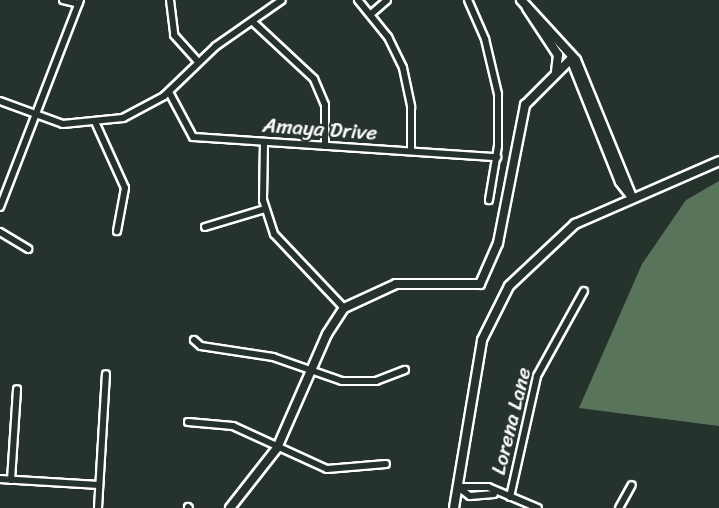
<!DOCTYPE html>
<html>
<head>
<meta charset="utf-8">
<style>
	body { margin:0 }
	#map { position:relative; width:719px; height:508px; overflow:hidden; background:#26332d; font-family:Sriracha,sans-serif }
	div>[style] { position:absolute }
	.green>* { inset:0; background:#58755c }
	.roads { filter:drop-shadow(2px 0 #fff) drop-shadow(-2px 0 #fff) drop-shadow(0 2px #fff) drop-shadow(0 -2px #fff) }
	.street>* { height:6px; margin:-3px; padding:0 3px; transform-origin:3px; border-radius:3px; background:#26332d }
	.secondary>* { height:8px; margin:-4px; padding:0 4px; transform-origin:4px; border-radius:4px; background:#26332d }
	span { translate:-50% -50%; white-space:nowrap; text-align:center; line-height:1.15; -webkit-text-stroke:4.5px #26332d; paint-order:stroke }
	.street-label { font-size:21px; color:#fff }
</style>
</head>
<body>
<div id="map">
	<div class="green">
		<i style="clip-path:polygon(719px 181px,719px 426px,579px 408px,642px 264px,686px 200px)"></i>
	</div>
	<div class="roads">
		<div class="street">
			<i style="left:63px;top:0;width:16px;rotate:14deg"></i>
			<i style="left:170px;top:0;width:35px;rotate:83deg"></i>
			<i style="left:174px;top:35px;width:36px;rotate:48deg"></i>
			<i style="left:358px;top:0;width:48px;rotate:51deg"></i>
			<i style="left:388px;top:37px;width:34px;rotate:64deg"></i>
			<i style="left:403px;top:68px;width:40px;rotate:78deg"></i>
			<i style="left:411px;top:107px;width:44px;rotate:90deg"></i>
			<i style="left:468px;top:0;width:43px;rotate:66.4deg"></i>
			<i style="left:485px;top:39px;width:57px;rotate:76.7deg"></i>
			<i style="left:498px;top:94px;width:52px;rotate:90deg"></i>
			<i style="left:498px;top:146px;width:55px;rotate:99.5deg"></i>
			<i style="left:371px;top:14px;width:21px;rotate:-41deg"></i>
			<i style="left:254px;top:23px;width:82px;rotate:43deg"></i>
			<i style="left:314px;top:79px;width:28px;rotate:67deg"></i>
			<i style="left:325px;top:105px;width:41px;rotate:90deg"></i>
			<i style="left:169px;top:92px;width:51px;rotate:61.9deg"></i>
			<i style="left:193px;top:137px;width:305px;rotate:3.8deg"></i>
			<i style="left:0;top:101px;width:67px;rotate:20.1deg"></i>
			<i style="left:63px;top:124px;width:60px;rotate:-5.7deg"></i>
			<i style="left:123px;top:118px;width:47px;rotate:-28.2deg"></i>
			<i style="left:164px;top:96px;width:72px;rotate:-43.9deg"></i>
			<i style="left:216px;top:46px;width:80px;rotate:-34.9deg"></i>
			<i style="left:96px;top:124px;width:70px;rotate:65.6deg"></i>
			<i style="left:125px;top:188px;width:44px;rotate:100.5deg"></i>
			<i style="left:264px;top:142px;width:58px;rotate:91deg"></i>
			<i style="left:263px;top:200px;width:36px;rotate:72deg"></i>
			<i style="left:274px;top:234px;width:102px;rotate:46.6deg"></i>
			<i style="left:0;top:207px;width:222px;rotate:-68.9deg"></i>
			<i style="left:205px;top:227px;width:63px;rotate:-16.7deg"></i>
			<i style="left:0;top:232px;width:33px;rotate:31deg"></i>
			<i style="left:194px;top:340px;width:9px;rotate:41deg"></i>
			<i style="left:201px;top:346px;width:73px;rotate:8.7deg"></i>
			<i style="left:273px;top:357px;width:73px;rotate:19.2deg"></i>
			<i style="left:342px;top:381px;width:34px"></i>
			<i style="left:376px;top:381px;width:31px;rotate:-21deg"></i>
			<i style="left:188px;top:422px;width:45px;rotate:5.1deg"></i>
			<i style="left:233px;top:426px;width:103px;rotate:24.6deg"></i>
			<i style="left:327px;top:469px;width:59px;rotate:-4.8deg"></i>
			<i style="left:0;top:479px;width:99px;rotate:3.5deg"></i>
			<i style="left:11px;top:480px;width:91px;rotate:-86.2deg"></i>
			<i style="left:458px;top:487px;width:30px"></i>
			<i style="left:488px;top:487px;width:54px;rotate:22.8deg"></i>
			<i style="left:458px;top:487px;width:15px;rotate:37deg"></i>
			<i style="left:470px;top:496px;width:24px;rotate:-5deg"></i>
			<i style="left:510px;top:497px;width:124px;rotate:-77.4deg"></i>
			<i style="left:537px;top:376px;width:97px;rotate:-61.1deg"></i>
			<i style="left:188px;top:507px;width:1px;rotate:45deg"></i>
			<i style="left:98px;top:508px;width:134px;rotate:-86.6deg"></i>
			<i style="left:619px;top:508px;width:26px;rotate:-61deg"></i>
		</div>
		<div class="secondary">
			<i style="left:521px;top:0;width:81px;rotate:47.5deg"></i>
			<i style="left:576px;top:60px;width:148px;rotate:67.8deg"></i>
			<i style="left:527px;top:8px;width:56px;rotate:56.6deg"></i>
			<i style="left:558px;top:55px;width:16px;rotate:97deg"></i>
			<i style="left:571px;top:59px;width:132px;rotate:68.3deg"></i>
			<i style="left:620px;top:182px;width:16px;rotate:52deg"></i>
			<i style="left:230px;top:508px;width:76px;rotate:-51.9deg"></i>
			<i style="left:277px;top:448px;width:124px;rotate:-66.3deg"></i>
			<i style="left:327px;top:334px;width:31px;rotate:-57deg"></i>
			<i style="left:344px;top:308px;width:57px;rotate:-24.8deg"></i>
			<i style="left:396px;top:284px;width:84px"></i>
			<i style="left:480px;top:284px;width:45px;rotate:-66.3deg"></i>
			<i style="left:498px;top:243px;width:141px;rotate:-78.9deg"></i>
			<i style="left:525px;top:105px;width:65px;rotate:-45deg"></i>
			<i style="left:454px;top:508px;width:170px;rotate:-80.5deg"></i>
			<i style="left:482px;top:340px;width:60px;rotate:-63.4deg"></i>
			<i style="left:509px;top:286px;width:91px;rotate:-43.2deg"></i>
			<i style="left:575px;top:224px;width:157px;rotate:-23.6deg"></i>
		</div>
	</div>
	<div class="street-label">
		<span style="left:320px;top:129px;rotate:4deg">Amaya Drive</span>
		<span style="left:511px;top:421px;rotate:-76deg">Lorena Lane</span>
	</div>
</div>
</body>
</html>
